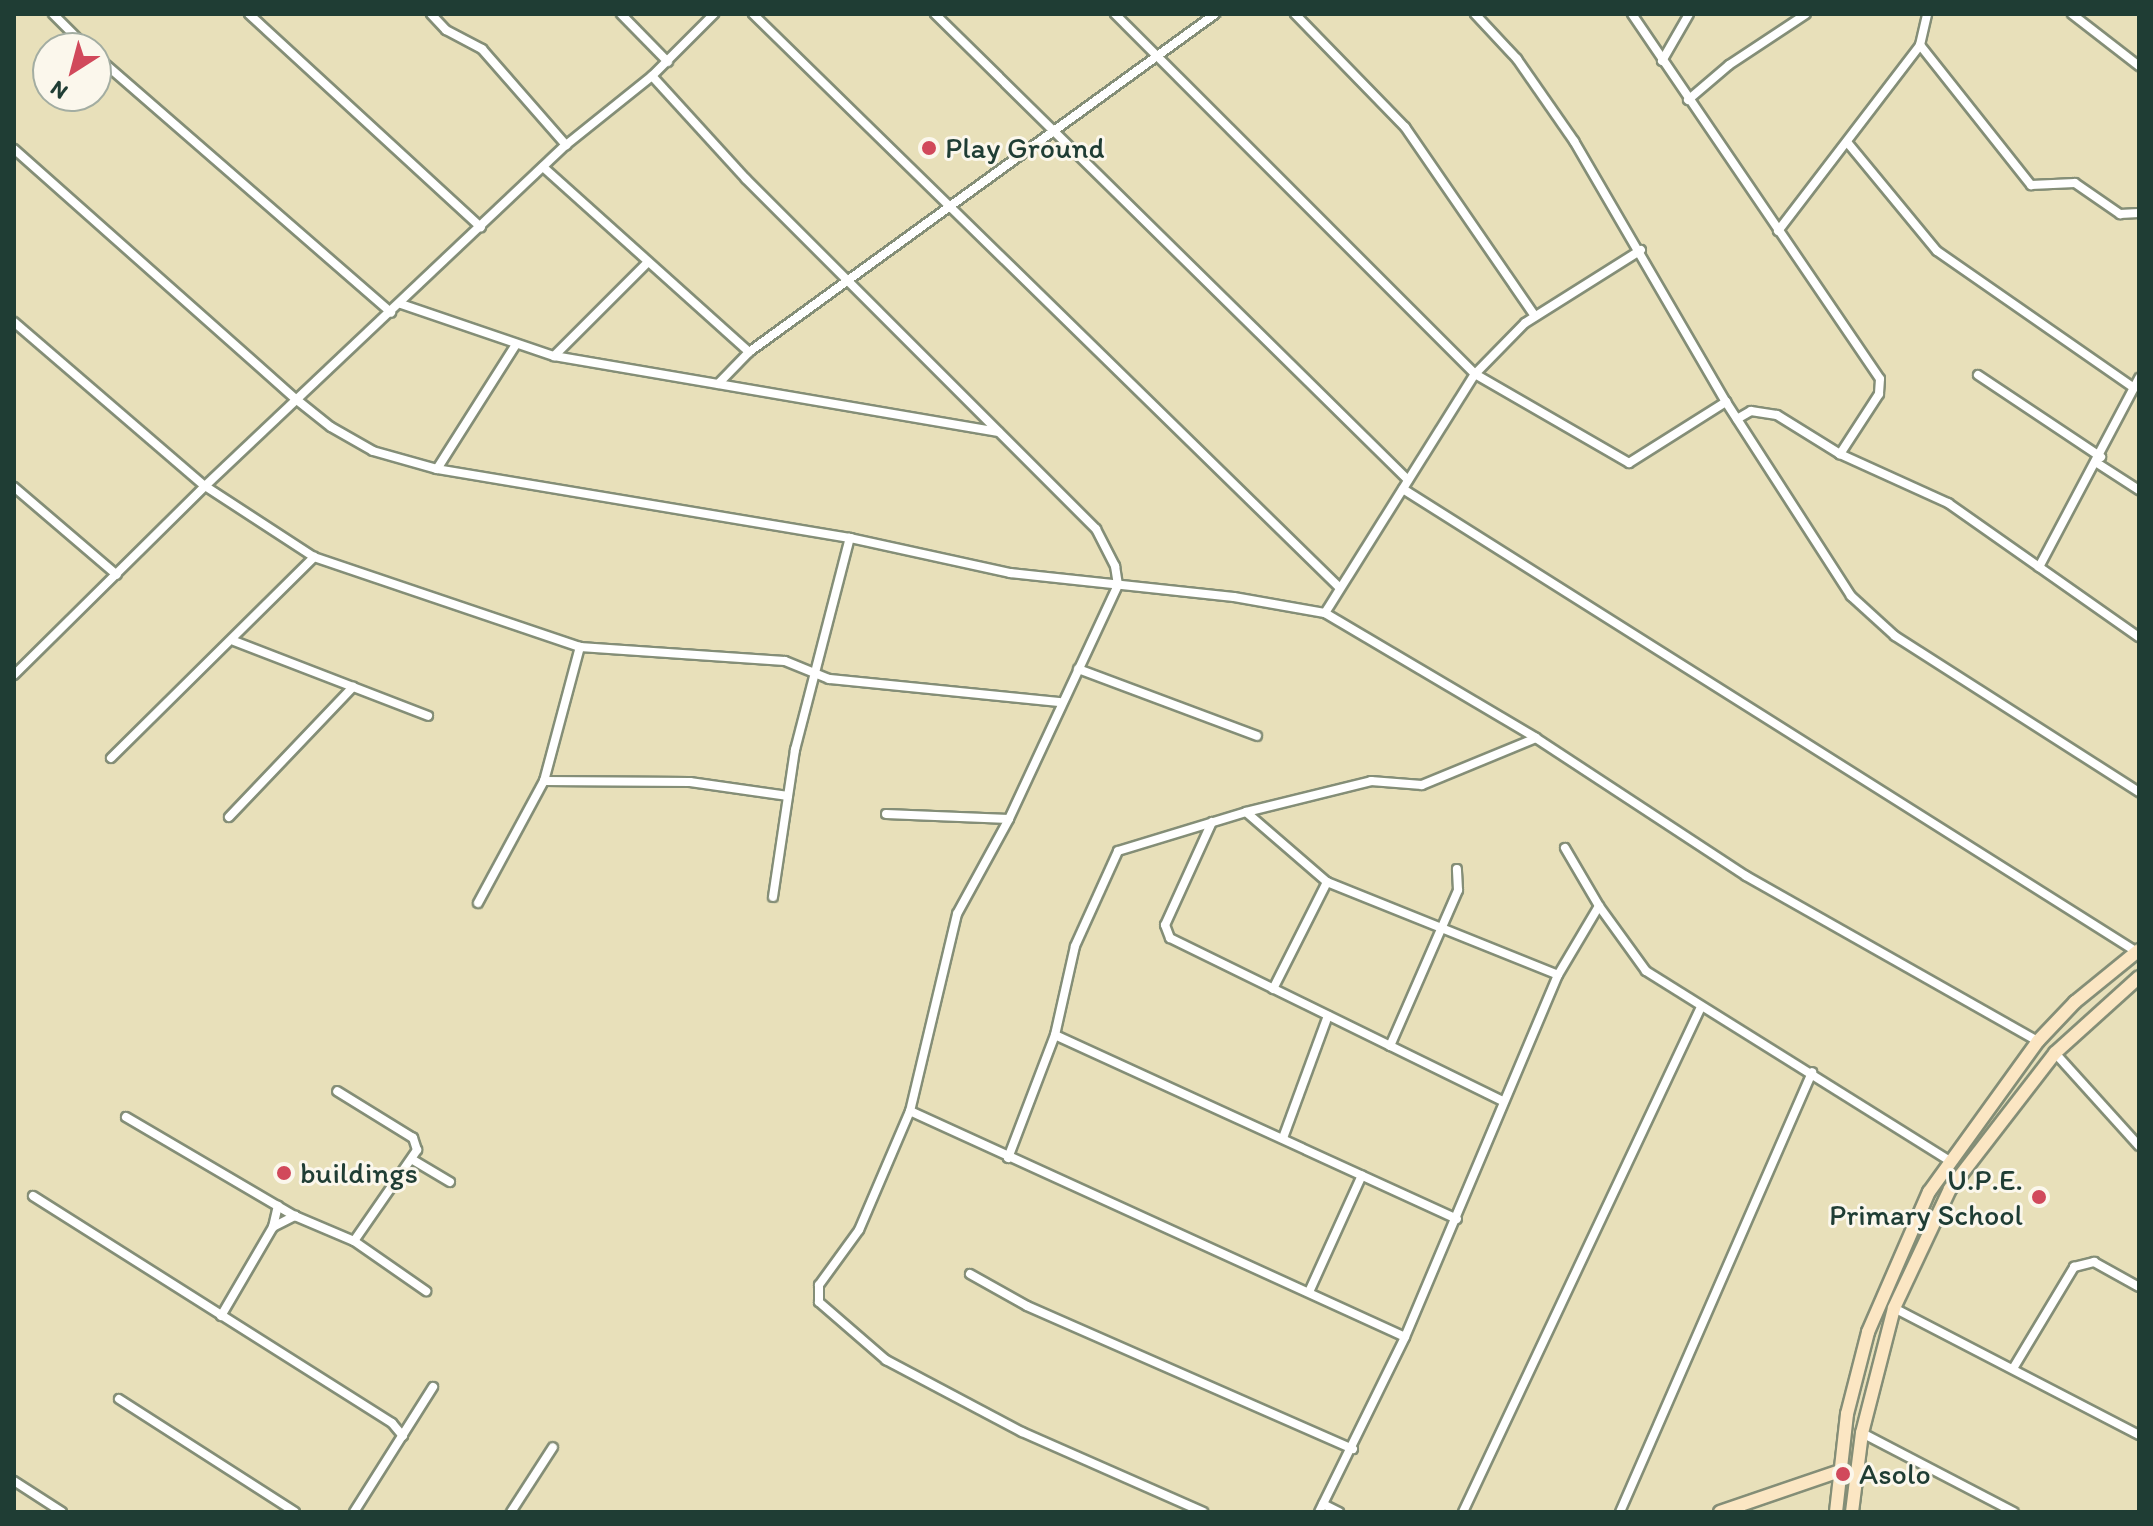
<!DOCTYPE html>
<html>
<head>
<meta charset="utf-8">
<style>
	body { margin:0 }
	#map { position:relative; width:2153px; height:1526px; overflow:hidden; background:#e8e0ba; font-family:Itim,sans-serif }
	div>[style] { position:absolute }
	.roads { filter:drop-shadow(2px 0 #848e77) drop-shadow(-2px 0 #848e77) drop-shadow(0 2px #848e77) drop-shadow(0 -2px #848e77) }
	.street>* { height:8px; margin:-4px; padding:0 4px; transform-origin:4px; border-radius:4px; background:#fff }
	.secondary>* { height:12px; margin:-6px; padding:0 6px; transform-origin:6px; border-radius:6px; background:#fbe6c3 }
	.dots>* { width:22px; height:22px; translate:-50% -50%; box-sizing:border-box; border:4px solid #fbf7ec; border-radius:50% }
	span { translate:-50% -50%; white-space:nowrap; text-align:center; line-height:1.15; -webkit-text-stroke:6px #fbf7ec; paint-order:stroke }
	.poi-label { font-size:30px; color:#1f3d34 }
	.left { translate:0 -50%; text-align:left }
	.right { translate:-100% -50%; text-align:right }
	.frame { position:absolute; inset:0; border:16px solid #1f3d34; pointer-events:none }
	.north { position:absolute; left:32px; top:32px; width:80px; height:80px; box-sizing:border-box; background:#fbf7ec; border:2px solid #a3ada2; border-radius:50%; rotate:216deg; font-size:22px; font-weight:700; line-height:32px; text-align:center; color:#1f3d34 }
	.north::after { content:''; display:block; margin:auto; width:28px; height:36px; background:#d1495b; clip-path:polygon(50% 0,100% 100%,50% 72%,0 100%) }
</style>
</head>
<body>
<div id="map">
	<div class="roads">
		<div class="street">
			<i style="left:53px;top:14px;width:48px;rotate:45deg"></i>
			<i style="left:249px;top:14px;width:315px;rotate:42.6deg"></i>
			<i style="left:431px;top:14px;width:22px;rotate:47deg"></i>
			<i style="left:446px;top:30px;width:41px;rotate:27.8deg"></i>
			<i style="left:482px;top:49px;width:128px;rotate:48.8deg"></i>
			<i style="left:621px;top:14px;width:67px;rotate:45.6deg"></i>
			<i style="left:753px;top:14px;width:820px;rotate:44.36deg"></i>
			<i style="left:935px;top:14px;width:664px;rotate:44.57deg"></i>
			<i style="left:1115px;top:14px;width:509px;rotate:45deg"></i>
			<i style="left:1475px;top:374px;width:178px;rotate:30deg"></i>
			<i style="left:1629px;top:463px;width:115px;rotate:-32.2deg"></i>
			<i style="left:1295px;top:14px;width:158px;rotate:45.8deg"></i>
			<i style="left:1405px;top:127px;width:229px;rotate:55.5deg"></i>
			<i style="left:1475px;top:14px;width:62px;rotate:47deg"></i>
			<i style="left:1517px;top:59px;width:100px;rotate:55.2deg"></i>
			<i style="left:1574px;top:141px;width:302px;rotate:59.8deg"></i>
			<i style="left:1726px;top:402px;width:231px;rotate:57.2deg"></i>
			<i style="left:1851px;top:596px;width:59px;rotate:42.3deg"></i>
			<i style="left:1895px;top:636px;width:290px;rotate:32.6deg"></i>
			<i style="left:1632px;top:14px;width:441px;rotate:55.8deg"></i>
			<i style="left:1880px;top:379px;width:15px;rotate:94deg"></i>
			<i style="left:1879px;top:394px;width:72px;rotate:123deg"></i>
			<i style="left:2072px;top:14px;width:85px;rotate:37.8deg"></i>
			<i style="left:1920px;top:45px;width:179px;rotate:51.6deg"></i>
			<i style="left:2031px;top:185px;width:44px;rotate:-2.6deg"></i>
			<i style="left:2075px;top:183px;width:55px;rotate:34.6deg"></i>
			<i style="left:2120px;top:214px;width:19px;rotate:-3deg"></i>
			<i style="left:96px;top:56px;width:391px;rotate:41deg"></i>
			<i style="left:1662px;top:61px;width:54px;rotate:-60.1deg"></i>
			<i style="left:652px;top:76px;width:139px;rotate:47.6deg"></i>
			<i style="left:746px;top:179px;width:495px;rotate:45deg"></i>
			<i style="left:1096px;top:529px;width:42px;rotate:62.8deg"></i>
			<i style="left:1115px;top:566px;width:19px;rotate:81deg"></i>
			<i style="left:1118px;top:585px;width:258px;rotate:115deg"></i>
			<i style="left:1009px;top:819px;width:108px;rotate:118.7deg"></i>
			<i style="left:957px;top:914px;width:203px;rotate:103.4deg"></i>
			<i style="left:910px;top:1111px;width:129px;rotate:113.2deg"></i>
			<i style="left:859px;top:1230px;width:68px;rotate:126deg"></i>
			<i style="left:819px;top:1285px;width:17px;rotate:90deg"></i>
			<i style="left:819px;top:1302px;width:89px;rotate:40.9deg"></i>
			<i style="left:886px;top:1360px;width:154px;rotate:27.9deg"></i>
			<i style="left:1022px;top:1432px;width:198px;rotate:23.8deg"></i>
			<i style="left:1688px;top:100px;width:54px;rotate:-40.5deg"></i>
			<i style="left:1729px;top:65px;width:92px;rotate:-33.5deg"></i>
			<i style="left:1847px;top:142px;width:141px;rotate:50.5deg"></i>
			<i style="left:1937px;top:251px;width:240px;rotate:34.8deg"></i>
			<i style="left:14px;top:149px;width:378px;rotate:41.6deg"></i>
			<i style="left:297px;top:400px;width:43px;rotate:38.5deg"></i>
			<i style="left:331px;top:427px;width:48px;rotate:29.7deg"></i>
			<i style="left:373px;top:451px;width:66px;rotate:15.7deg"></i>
			<i style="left:437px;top:469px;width:419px;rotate:9.5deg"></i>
			<i style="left:850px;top:538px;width:164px;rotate:12.3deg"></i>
			<i style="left:1010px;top:573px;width:225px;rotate:6.1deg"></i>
			<i style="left:1234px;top:597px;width:92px;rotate:10deg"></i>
			<i style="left:1325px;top:613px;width:245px;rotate:30.6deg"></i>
			<i style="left:1536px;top:738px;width:251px;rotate:33.3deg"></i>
			<i style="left:1746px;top:876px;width:335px;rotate:29.5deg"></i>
			<i style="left:543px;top:167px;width:277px;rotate:41.9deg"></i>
			<i style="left:1778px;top:231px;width:234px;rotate:-52.6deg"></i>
			<i style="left:1920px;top:45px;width:32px;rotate:-77deg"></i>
			<i style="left:401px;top:304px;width:162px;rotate:18.8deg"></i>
			<i style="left:554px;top:356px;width:451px;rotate:9.7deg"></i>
			<i style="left:14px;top:322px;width:252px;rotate:40.7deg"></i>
			<i style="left:205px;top:486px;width:130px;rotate:33.1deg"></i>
			<i style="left:314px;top:557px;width:281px;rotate:18.7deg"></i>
			<i style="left:580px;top:647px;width:205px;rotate:3.9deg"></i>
			<i style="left:785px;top:661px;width:48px;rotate:22.2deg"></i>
			<i style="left:829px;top:679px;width:232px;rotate:5.7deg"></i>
			<i style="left:554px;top:356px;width:132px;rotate:-45deg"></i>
			<i style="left:1978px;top:375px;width:148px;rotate:33.7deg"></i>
			<i style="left:718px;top:384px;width:45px;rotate:-45.9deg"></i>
			<i style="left:749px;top:352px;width:576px;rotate:-35.95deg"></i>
			<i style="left:1737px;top:419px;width:16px;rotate:-30deg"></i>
			<i style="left:1751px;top:411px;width:26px;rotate:9deg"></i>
			<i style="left:1777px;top:415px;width:74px;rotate:31.8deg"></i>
			<i style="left:1840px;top:454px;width:119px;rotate:24.4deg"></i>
			<i style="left:1948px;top:503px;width:233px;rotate:35.1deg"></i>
			<i style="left:2097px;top:463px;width:50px;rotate:32.7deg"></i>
			<i style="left:437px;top:469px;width:146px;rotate:-57.6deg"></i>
			<i style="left:14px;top:487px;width:135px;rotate:40.5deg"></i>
			<i style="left:1403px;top:489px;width:868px;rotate:32.24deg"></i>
			<i style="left:2039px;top:567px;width:214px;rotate:-62.1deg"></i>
			<i style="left:1325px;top:613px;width:282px;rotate:-57.9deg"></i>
			<i style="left:1475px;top:374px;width:71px;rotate:-45.6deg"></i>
			<i style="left:1525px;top:323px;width:137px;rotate:-32.2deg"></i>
			<i style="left:234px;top:641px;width:208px;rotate:21.1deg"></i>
			<i style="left:1078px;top:669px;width:191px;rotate:20.5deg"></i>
			<i style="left:14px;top:675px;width:269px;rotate:-44.7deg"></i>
			<i style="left:205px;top:486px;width:497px;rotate:-43.4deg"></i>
			<i style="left:566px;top:145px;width:110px;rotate:-38.7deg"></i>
			<i style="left:652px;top:76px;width:88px;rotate:-45deg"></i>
			<i style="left:111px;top:758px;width:286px;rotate:-44.7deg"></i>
			<i style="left:544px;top:781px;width:146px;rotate:0.4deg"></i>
			<i style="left:690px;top:782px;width:99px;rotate:8.1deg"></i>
			<i style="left:1246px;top:812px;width:107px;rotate:40.8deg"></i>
			<i style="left:1327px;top:882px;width:249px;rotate:21.9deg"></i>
			<i style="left:886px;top:814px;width:123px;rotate:2.3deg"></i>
			<i style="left:229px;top:817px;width:180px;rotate:-46.4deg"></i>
			<i style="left:1212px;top:822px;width:113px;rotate:114.5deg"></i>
			<i style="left:1165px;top:925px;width:14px;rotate:69deg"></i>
			<i style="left:1170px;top:938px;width:369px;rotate:26.1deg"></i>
			<i style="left:1565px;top:848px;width:67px;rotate:59.6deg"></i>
			<i style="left:1599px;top:906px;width:80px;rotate:54.1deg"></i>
			<i style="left:1646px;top:971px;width:356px;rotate:32deg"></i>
			<i style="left:773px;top:897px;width:149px;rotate:-81.5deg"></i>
			<i style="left:795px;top:750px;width:219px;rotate:-75.5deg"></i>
			<i style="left:478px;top:903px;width:139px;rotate:-61.6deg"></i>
			<i style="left:544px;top:781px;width:139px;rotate:-75deg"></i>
			<i style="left:1273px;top:989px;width:120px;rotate:-63.2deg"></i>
			<i style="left:1055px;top:1035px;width:442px;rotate:24.6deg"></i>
			<i style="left:1390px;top:1046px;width:170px;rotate:-66.4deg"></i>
			<i style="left:1458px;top:890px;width:21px;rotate:-93deg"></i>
			<i style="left:2055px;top:1053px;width:125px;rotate:47.9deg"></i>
			<i style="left:910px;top:1111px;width:544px;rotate:24.54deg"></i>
			<i style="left:126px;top:1117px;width:196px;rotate:30.4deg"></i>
			<i style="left:295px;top:1216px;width:64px;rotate:23deg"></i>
			<i style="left:354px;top:1241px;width:111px;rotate:-55.3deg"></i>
			<i style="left:417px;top:1150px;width:13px;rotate:-108deg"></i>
			<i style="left:413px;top:1138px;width:89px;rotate:-148.3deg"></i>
			<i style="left:1283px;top:1138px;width:130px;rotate:-69.8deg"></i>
			<i style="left:1008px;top:1158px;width:132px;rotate:-69.1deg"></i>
			<i style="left:1055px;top:1035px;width:91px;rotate:-77.3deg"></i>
			<i style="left:1075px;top:946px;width:104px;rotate:-65.6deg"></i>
			<i style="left:1118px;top:851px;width:134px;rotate:-16.9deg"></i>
			<i style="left:1246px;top:812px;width:129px;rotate:-13.9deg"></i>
			<i style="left:1371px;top:781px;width:51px;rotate:4.5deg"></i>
			<i style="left:1422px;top:785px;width:123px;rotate:-22.4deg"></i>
			<i style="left:413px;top:1160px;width:43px;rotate:30.7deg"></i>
			<i style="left:33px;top:1196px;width:425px;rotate:32.3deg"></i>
			<i style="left:392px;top:1423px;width:17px;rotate:50deg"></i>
			<i style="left:273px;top:1227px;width:25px;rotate:-27deg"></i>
			<i style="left:354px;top:1241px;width:88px;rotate:34.8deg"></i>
			<i style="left:970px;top:1274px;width:65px;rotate:29.3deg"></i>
			<i style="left:1027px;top:1306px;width:356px;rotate:23.7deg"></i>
			<i style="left:1309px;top:1292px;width:128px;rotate:-65.6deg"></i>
			<i style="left:1894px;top:1308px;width:276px;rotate:27.4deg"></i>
			<i style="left:221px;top:1316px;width:103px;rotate:-59.7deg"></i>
			<i style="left:273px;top:1227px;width:22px;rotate:-77deg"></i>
			<i style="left:2014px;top:1367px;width:117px;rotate:-59deg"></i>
			<i style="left:2074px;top:1267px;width:21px;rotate:-14deg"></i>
			<i style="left:2094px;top:1262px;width:51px;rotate:29.1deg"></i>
			<i style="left:119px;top:1399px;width:209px;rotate:32.7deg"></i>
			<i style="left:1862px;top:1433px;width:171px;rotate:27.5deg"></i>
			<i style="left:14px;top:1481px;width:57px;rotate:32.9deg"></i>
			<i style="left:1323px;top:1504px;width:18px;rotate:27deg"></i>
			<i style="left:354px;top:1512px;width:148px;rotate:-57.7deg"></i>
			<i style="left:511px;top:1512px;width:77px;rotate:-57.1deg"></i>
			<i style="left:1319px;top:1512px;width:195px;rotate:-63.8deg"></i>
			<i style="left:1405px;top:1337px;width:393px;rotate:-67.1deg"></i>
			<i style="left:1558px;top:975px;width:80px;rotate:-59.3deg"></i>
			<i style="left:1463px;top:1512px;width:558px;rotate:-64.77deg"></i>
			<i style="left:1620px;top:1512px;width:480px;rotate:-66.4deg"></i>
		</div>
		<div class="secondary">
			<i style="left:1720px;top:1512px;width:124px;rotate:-18.9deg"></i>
			<i style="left:1836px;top:1512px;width:99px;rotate:-83.6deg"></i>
			<i style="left:1847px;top:1414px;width:85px;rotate:-75.6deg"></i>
			<i style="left:1868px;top:1332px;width:153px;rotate:-66.5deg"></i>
			<i style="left:1929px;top:1192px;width:186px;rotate:-54.2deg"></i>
			<i style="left:2038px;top:1041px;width:54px;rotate:-46.5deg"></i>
			<i style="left:2075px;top:1002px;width:82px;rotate:-39.1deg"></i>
			<i style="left:1852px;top:1512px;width:80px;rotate:-82.8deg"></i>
			<i style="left:1862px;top:1433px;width:129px;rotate:-75.6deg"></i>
			<i style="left:1894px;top:1308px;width:132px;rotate:-64.8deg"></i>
			<i style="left:1950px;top:1189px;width:172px;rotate:-52.3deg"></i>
			<i style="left:2055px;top:1053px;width:113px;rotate:-42.1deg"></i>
		</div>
	</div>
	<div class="dots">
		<i style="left:929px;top:148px;background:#d1495b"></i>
		<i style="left:284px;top:1173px;background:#d1495b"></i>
		<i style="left:2039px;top:1197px;background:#d1495b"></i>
		<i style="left:1843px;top:1474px;background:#d1495b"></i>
	</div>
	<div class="poi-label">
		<span class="left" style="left:945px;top:148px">Play Ground</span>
		<span class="left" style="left:300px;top:1173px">buildings</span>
		<span class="right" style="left:2023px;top:1197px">U.P.E.<br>Primary School</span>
		<span class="left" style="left:1859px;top:1474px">Asolo</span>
	</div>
	<div class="frame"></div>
	<div class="north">N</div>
</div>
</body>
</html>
